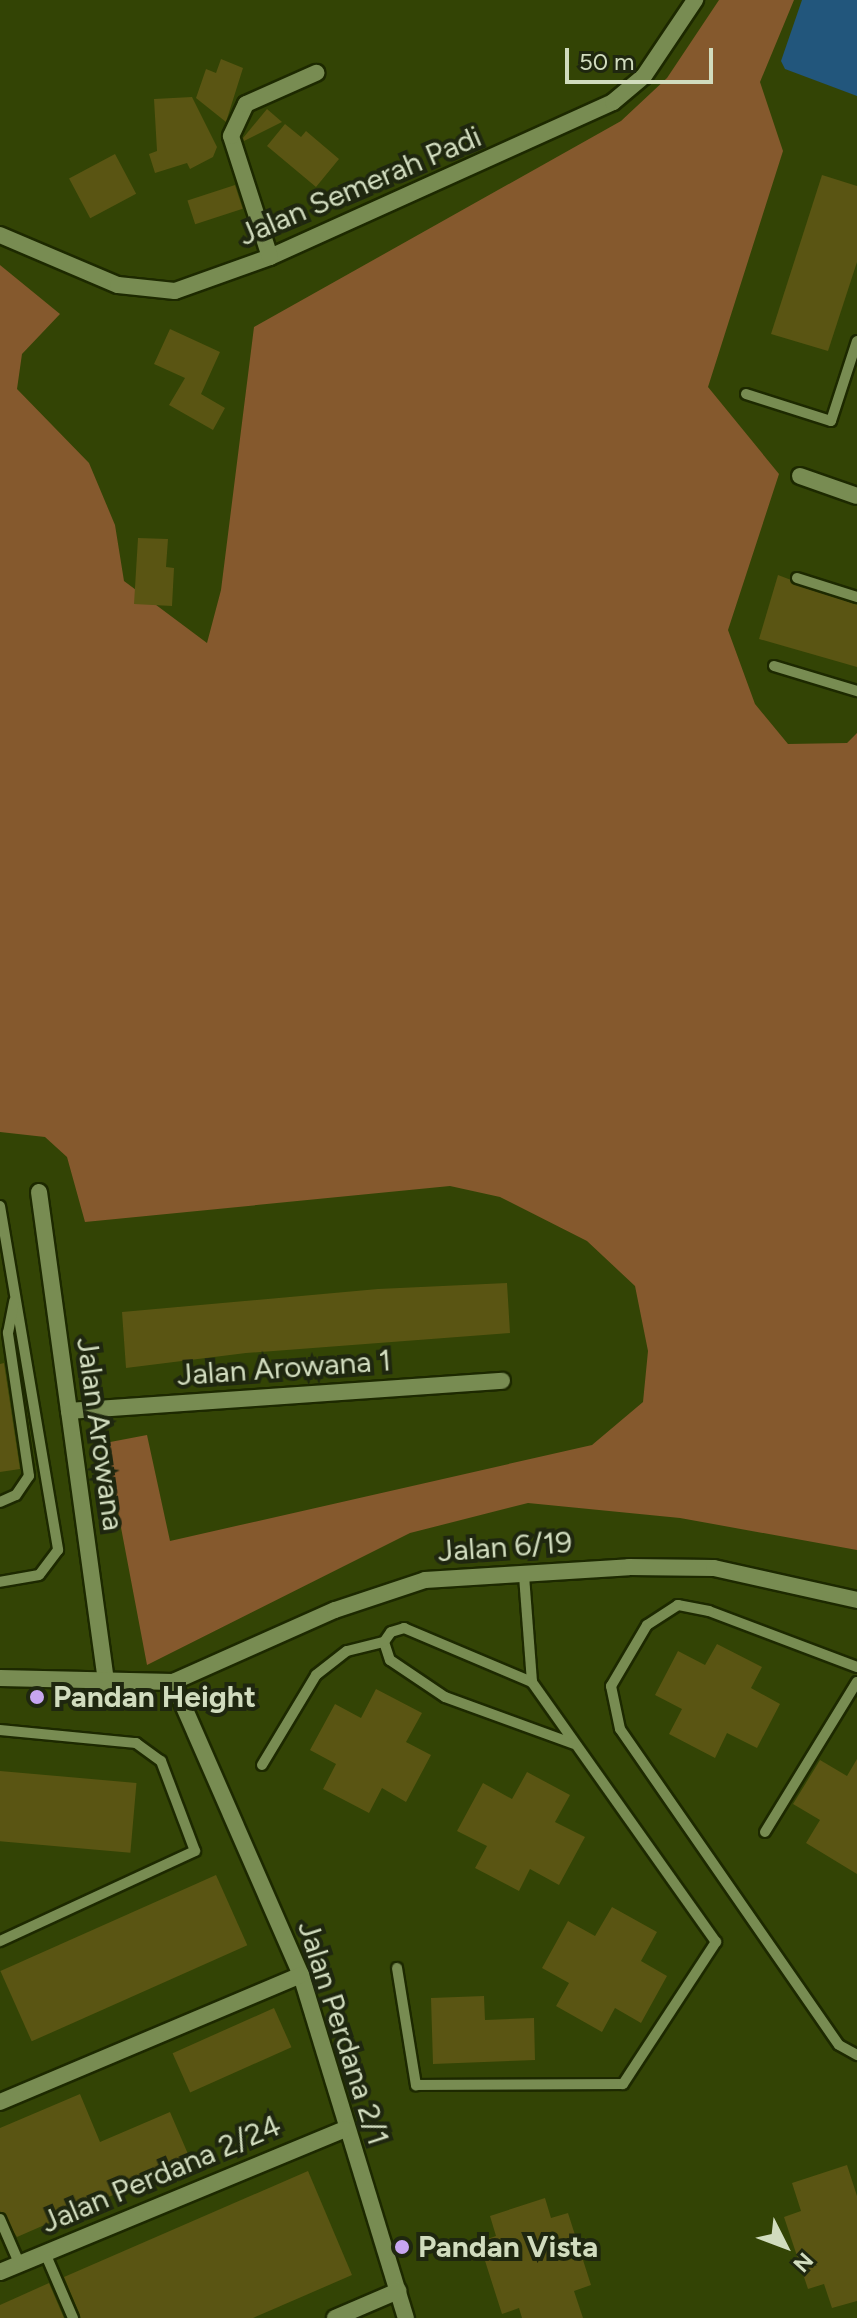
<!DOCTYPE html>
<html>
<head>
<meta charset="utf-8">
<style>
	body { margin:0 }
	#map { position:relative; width:857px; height:2318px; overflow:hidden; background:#334405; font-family:Figtree,sans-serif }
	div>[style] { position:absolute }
	.forest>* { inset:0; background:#85592d }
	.water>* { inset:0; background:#22567c }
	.building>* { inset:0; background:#5a5513; transform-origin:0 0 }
	.roads { filter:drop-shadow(2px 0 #1d2900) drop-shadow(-2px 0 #1d2900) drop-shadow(0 2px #1d2900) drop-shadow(0 -2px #1d2900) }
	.service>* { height:10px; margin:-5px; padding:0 5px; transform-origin:5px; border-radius:5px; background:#788c52 }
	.minor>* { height:16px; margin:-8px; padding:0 8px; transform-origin:8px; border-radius:8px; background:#788c52 }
	.dots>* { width:22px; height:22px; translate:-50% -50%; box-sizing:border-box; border:4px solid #1f270f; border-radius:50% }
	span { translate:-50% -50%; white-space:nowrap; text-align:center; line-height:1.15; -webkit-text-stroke:8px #1f270f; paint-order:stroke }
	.street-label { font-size:30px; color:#d1dcbe }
	.poi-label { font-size:30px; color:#d1dcbe; font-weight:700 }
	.left { translate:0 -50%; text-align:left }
	.north { position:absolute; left:745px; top:2206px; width:80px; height:80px; -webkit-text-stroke:6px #1f270f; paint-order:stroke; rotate:132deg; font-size:22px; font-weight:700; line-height:32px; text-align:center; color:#d1dcbe }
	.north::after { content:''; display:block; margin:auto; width:28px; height:36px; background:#d1dcbe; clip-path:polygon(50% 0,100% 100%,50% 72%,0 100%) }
	.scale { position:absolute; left:565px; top:48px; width:148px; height:36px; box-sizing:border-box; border:4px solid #d1dcbe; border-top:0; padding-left:10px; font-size:24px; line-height:28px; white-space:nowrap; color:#d1dcbe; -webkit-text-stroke:6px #1f270f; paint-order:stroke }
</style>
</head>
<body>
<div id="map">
	<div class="forest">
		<i style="clip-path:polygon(719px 0,794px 0,760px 82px,783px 151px,708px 387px,779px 474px,728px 630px,755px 704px,788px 744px,847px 743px,857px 733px,857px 1550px,680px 1518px,528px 1503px,410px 1533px,147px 1665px,105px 1443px,147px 1435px,170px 1541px,592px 1445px,643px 1402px,648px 1351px,635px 1286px,587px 1241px,500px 1197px,450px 1186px,85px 1222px,67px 1157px,45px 1137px,0 1132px,0 265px,60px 314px,22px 354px,17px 389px,89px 463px,115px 525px,124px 581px,207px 643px,221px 590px,254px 327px,621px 121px,667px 78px)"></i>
	</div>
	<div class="water">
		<i style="clip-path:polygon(802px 0,857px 0,857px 96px,785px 69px,781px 61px)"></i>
	</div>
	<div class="building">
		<i style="clip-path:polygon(221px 59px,243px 68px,226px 122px,196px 98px,206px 69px,216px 73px)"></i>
		<i style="clip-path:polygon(192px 97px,217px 147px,213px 157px,190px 169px,187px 163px,155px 173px,149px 154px,157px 151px,154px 99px)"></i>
		<i style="clip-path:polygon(267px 109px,282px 122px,244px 141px,243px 138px)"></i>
		<i style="clip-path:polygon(285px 124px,301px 137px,306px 131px,339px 159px,316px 187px,267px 146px)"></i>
		<i style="left:115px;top:154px;width:45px;height:52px;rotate:62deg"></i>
		<i style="clip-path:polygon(822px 175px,857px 186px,857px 262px,828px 351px,771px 334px)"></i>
		<i style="left:235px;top:185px;width:25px;height:50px;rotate:72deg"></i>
		<i style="clip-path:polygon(170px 329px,220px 352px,201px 394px,225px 408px,213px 430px,169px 405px,185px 378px,154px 364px)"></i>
		<i style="clip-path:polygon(138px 538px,168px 539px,166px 567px,174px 568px,172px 606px,134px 604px)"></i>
		<i style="clip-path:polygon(778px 575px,857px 605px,857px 667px,759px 639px)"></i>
		<i style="clip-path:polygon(507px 1283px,510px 1333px,246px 1353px,126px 1368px,122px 1312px,378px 1289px)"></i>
		<i style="clip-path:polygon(4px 1363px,20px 1469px,0 1472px,0 1364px)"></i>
		<i style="clip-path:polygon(717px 1644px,762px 1667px,751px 1688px,780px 1704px,757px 1748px,727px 1733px,715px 1758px,669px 1734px,682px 1709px,655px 1695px,678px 1651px,705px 1665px)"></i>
		<i style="clip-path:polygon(376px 1689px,422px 1713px,406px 1742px,431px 1755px,406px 1802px,382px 1788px,369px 1813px,323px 1789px,336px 1764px,310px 1750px,335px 1704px,361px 1718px)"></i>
		<i style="clip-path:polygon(857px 1759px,857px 1874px,806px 1843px,820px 1820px,793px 1804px,820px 1760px,847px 1776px)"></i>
		<i style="left:0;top:1771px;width:137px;height:70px;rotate:5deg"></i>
		<i style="clip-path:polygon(527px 1772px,570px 1795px,555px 1822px,585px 1837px,559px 1885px,530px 1869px,519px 1891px,475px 1868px,487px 1846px,457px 1831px,483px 1783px,512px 1799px)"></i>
		<i style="left:216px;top:1875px;width:77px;height:236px;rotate:66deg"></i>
		<i style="clip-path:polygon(612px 1907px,657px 1932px,641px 1961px,667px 1976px,641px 2023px,615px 2008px,602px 2032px,556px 2006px,569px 1983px,542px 1968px,568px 1921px,595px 1936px)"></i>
		<i style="clip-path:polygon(484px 1996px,485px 2020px,534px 2018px,535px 2060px,433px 2064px,431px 1998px)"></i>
		<i style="left:274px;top:2008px;width:43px;height:111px;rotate:66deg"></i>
		<i style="clip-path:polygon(80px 2094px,100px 2142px,170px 2112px,191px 2161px,17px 2237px,0 2211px,0 2128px)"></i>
		<i style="clip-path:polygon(847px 2165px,857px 2196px,857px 2301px,832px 2308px,824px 2284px,808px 2289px,784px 2217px,801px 2211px,792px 2183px)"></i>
		<i style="clip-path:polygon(308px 2171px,352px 2275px,253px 2318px,81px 2318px,64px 2277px)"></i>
		<i style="clip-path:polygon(545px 2198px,551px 2218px,568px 2213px,591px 2285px,574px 2291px,583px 2318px,522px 2318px,519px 2308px,502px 2314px,479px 2242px,496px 2236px,490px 2216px)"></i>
		<i style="clip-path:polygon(49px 2283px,64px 2318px,0 2318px,0 2305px)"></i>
	</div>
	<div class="roads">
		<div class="service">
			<i style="left:746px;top:394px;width:89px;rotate:17.6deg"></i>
			<i style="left:831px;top:421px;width:84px;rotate:-72deg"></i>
			<i style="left:797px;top:578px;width:63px;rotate:17.6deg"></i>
			<i style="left:774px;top:666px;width:87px;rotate:16.8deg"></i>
			<i style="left:0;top:1206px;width:349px;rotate:80.4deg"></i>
			<i style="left:58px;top:1550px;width:31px;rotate:127deg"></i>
			<i style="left:39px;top:1575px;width:40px;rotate:170deg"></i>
			<i style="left:0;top:1502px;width:17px;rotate:-24deg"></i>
			<i style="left:16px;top:1495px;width:23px;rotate:-56deg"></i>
			<i style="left:29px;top:1476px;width:145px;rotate:-98.4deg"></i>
			<i style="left:8px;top:1333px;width:33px;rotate:-79deg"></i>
			<i style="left:384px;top:1642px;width:19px;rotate:72deg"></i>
			<i style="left:390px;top:1660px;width:66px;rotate:33.9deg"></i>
			<i style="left:445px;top:1697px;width:137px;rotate:20deg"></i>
			<i style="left:857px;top:1667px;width:158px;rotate:-159.3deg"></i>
			<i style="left:709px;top:1611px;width:32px;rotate:-169deg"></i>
			<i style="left:678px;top:1605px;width:37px;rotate:147deg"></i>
			<i style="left:647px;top:1625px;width:71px;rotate:120.5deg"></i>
			<i style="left:611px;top:1686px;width:44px;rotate:78.2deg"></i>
			<i style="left:620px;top:1729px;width:384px;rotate:55.3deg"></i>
			<i style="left:839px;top:2045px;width:21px;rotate:29deg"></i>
			<i style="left:0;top:1730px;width:137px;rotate:5.5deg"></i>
			<i style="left:136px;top:1743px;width:31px;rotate:36deg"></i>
			<i style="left:161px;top:1761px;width:96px;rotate:69.3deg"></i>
			<i style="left:195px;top:1851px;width:215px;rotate:155.2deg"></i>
			<i style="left:262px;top:1765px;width:105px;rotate:-59deg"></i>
			<i style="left:316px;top:1675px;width:39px;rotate:-38deg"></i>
			<i style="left:347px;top:1651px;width:38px;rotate:-14deg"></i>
			<i style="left:384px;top:1642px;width:12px;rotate:-55deg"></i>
			<i style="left:391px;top:1632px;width:14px;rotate:-17deg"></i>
			<i style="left:404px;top:1628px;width:139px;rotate:22.9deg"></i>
			<i style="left:765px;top:1832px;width:176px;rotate:-58.5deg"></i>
			<i style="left:397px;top:1968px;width:119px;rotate:80.8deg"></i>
			<i style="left:416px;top:2085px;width:207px;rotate:-0.3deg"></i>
			<i style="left:623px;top:2084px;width:170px;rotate:-56.8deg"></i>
			<i style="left:716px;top:1942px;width:319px;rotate:-125.3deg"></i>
			<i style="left:532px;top:1682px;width:107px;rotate:-94.3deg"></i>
			<i style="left:0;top:2219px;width:48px;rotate:66.6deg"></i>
			<i style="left:45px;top:2253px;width:71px;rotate:66.7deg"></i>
		</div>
		<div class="minor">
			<i style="left:0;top:235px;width:128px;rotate:23deg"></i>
			<i style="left:118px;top:285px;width:57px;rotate:6deg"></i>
			<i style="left:175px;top:291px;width:101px;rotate:-19.7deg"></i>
			<i style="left:270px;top:257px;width:376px;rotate:-24.3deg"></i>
			<i style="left:613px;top:102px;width:40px;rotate:-40deg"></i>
			<i style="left:644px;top:76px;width:92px;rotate:-56.1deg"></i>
			<i style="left:270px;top:257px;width:127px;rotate:-107.9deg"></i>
			<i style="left:231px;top:136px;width:35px;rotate:-65deg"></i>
			<i style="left:246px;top:104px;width:77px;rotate:-23.9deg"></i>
			<i style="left:800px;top:476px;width:60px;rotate:19.3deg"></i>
			<i style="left:39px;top:1192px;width:497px;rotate:82.2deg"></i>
			<i style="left:69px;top:1411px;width:434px;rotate:-4deg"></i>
			<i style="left:0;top:1678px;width:173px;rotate:1.3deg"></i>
			<i style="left:173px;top:1682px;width:177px;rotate:-24deg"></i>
			<i style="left:335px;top:1610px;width:95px;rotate:-18.4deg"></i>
			<i style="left:425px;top:1580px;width:204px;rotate:-3.6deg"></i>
			<i style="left:629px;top:1567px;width:85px;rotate:0.7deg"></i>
			<i style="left:714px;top:1568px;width:147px;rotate:12.6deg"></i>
			<i style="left:173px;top:1682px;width:320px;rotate:66.4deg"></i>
			<i style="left:301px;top:1975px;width:359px;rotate:73deg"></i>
			<i style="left:0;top:2102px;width:327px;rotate:-22.9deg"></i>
			<i style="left:0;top:2272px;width:373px;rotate:-22.5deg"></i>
			<i style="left:335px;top:2318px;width:69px;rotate:-23.2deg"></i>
		</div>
	</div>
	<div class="dots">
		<i style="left:37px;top:1697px;background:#c7a6f0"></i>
		<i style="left:402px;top:2247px;background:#c7a6f0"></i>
	</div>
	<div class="street-label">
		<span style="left:360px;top:186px;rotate:-23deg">Jalan Semerah Padi</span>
		<span style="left:284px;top:1368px;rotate:-4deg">Jalan Arowana 1</span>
		<span style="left:100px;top:1434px;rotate:82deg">Jalan Arowana</span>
		<span style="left:505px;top:1547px;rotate:-4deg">Jalan 6/19</span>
		<span style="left:343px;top:2033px;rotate:72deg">Jalan Perdana 2/1</span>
		<span style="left:161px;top:2174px;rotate:-23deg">Jalan Perdana 2/24</span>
	</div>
	<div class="poi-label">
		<span class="left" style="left:53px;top:1697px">Pandan Height</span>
		<span class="left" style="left:418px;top:2247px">Pandan Vista</span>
	</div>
	<div class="north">N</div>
	<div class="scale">50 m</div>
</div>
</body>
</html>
